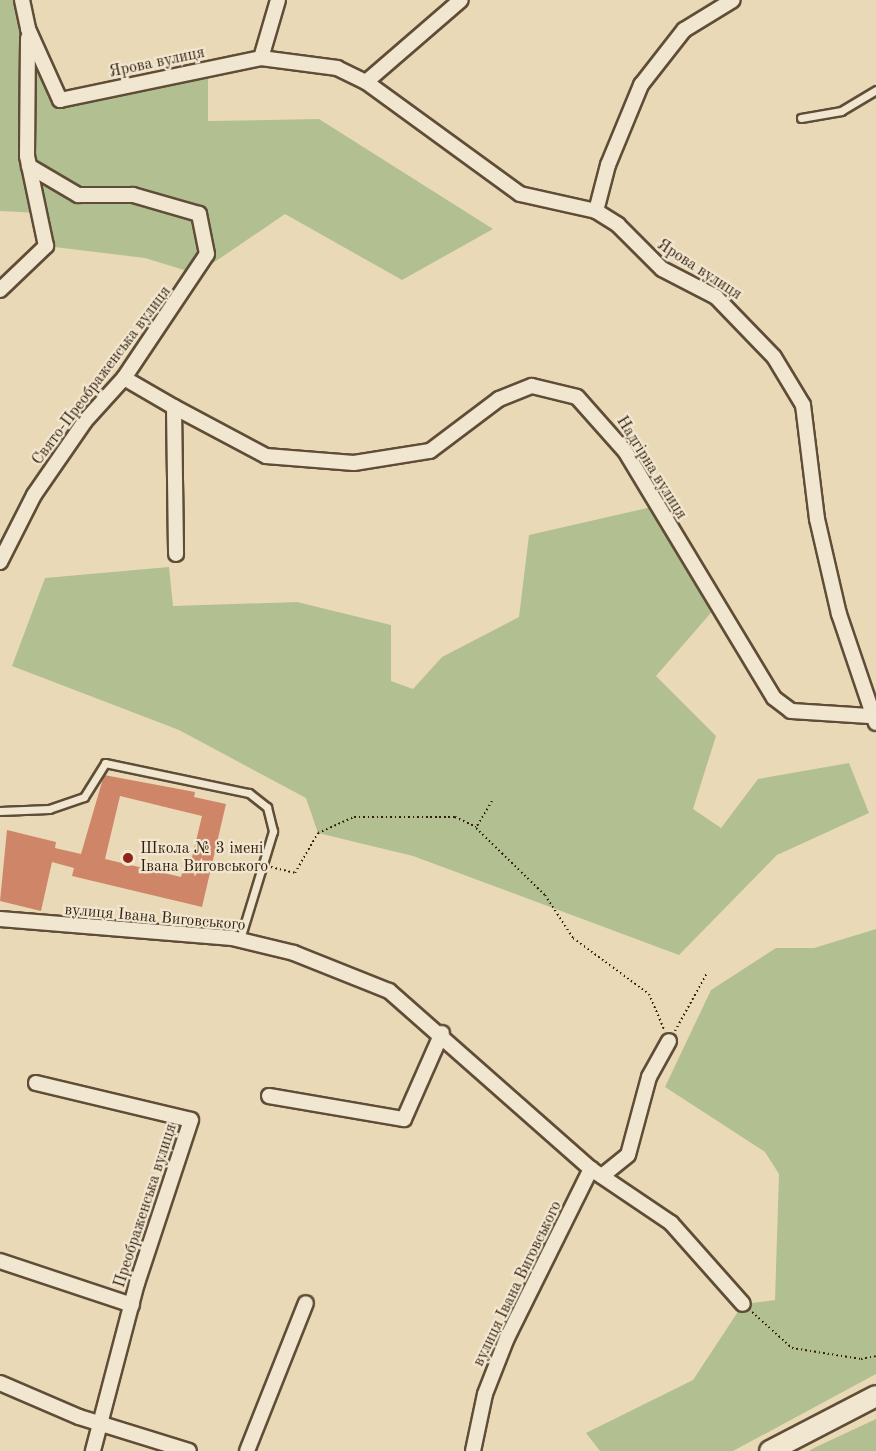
<!DOCTYPE html>
<html>
<head>
<meta charset="utf-8">
<style>
	body { margin:0 }
	#map { position:relative; width:876px; height:1451px; overflow:hidden; background:#ead9b6; font-family:"Old Standard TT",serif }
	div>[style] { position:absolute }
	.green>* { inset:0; background:#b2c091 }
	.building>* { inset:0; background:#cf8568 }
	.path>* { height:2px; margin-top:-1px; transform-origin:0; background:repeating-linear-gradient(90deg,#311e0d 0 1.5px,transparent 0 4.5px) }
	.roads { filter:drop-shadow(2px 0 #5f4d37) drop-shadow(-2px 0 #5f4d37) drop-shadow(0 2px #5f4d37) drop-shadow(0 -2px #5f4d37) }
	.lane>* { height:7px; margin:-3.5px; padding:0 3.5px; transform-origin:3.5px; border-radius:3.5px; background:#f1e6d0 }
	.street>* { height:14px; margin:-7px; padding:0 7px; transform-origin:7px; border-radius:7px; background:#f1e6d0 }
	.secondary>* { height:20px; margin:-10px; padding:0 10px; transform-origin:10px; border-radius:10px; background:#f1e6d0 }
	.dots>* { width:16px; height:16px; translate:-50% -50%; box-sizing:border-box; border:3px solid #f1e6d0; border-radius:50% }
	span { translate:-50% -50%; white-space:nowrap; text-align:center; line-height:1.15; -webkit-text-stroke:4.5px #f1e6d0; paint-order:stroke }
	.street-label { font-size:16px; color:#311e0d }
	.poi-label { font-size:16px; color:#311e0d }
	.left { translate:0 -50%; text-align:left }
</style>
</head>
<body>
<div id="map">
	<div class="green">
		<i style="clip-path:polygon(0 0,22px 0,60px 99px,208px 70px,208px 121px,319px 119px,493px 229px,402px 280px,285px 214px,197px 274px,145px 258px,46px 246px,39px 213px,0 211px)"></i>
		<i style="clip-path:polygon(656px 506px,716px 607px,656px 676px,716px 736px,693px 809px,721px 828px,758px 779px,849px 763px,869px 813px,777px 855px,679px 955px,413px 856px,318px 833px,306px 798px,179px 730px,12px 666px,45px 578px,169px 567px,173px 606px,297px 602px,391px 625px,391px 681px,413px 689px,442px 657px,519px 617px,529px 535px)"></i>
		<i style="clip-path:polygon(876px 929px,876px 1374px,733px 1451px,600px 1451px,586px 1433px,693px 1380px,743px 1304px,775px 1300px,779px 1174px,765px 1152px,665px 1087px,711px 990px,776px 948px,814px 948px)"></i>
		<i style="clip-path:polygon(876px 1419px,876px 1451px,809px 1451px,816px 1447px)"></i>
	</div>
	<div class="building">
		<i style="clip-path:polygon(evenodd,104px 775px,195px 792px,194px 797px,226px 804px,202px 907px,72px 876px,74px 868px,52px 862px,41px 911px,0 901px,7px 830px,56px 842px,55px 848px,81px 854px,104px 775px,120px 796px,202px 816px,190px 866px,184px 865px,181px 877px,105px 859px,120px 796px)"></i>
	</div>
	<div class="path">
		<i style="left:492px;top:801px;width:31px;rotate:121deg"></i>
		<i style="left:476px;top:828px;width:96px;rotate:44.2deg"></i>
		<i style="left:545px;top:895px;width:51px;rotate:56.9deg"></i>
		<i style="left:573px;top:938px;width:94px;rotate:36.4deg"></i>
		<i style="left:649px;top:994px;width:39px;rotate:67deg"></i>
		<i style="left:271px;top:867px;width:25px;rotate:14deg"></i>
		<i style="left:295px;top:873px;width:46px;rotate:-60.1deg"></i>
		<i style="left:318px;top:833px;width:39px;rotate:-24deg"></i>
		<i style="left:354px;top:817px;width:101px"></i>
		<i style="left:455px;top:817px;width:23px;rotate:25deg"></i>
		<i style="left:675px;top:1031px;width:66px;rotate:-61.1deg"></i>
		<i style="left:752px;top:1312px;width:54px;rotate:42deg"></i>
		<i style="left:792px;top:1348px;width:70px;rotate:9.1deg"></i>
		<i style="left:861px;top:1359px;width:15px;rotate:-11deg"></i>
	</div>
	<div class="roads">
		<div class="lane">
			<i style="left:801px;top:118px;width:41px;rotate:-9.9deg"></i>
			<i style="left:841px;top:111px;width:41px;rotate:-31deg"></i>
			<i style="left:0;top:811px;width:49px;rotate:-2.3deg"></i>
			<i style="left:49px;top:809px;width:37px;rotate:-19deg"></i>
			<i style="left:84px;top:797px;width:40px;rotate:-58deg"></i>
			<i style="left:105px;top:763px;width:147px;rotate:11.8deg"></i>
			<i style="left:249px;top:793px;width:23px;rotate:38deg"></i>
			<i style="left:267px;top:807px;width:25px;rotate:76deg"></i>
			<i style="left:273px;top:831px;width:113px;rotate:107deg"></i>
		</div>
		<div class="street">
			<i style="left:22px;top:0;width:30px;rotate:78deg"></i>
			<i style="left:28px;top:29px;width:78px;rotate:65.7deg"></i>
			<i style="left:60px;top:100px;width:205px;rotate:-11.8deg"></i>
			<i style="left:261px;top:58px;width:77px;rotate:7.5deg"></i>
			<i style="left:337px;top:68px;width:32px;rotate:26deg"></i>
			<i style="left:366px;top:82px;width:190px;rotate:36deg"></i>
			<i style="left:520px;top:194px;width:78px;rotate:12.6deg"></i>
			<i style="left:596px;top:211px;width:26px;rotate:32deg"></i>
			<i style="left:618px;top:225px;width:62px;rotate:45deg"></i>
			<i style="left:662px;top:269px;width:61px;rotate:27.4deg"></i>
			<i style="left:716px;top:297px;width:83px;rotate:46deg"></i>
			<i style="left:774px;top:357px;width:56px;rotate:58.9deg"></i>
			<i style="left:803px;top:405px;width:115px;rotate:83deg"></i>
			<i style="left:817px;top:519px;width:98px;rotate:77deg"></i>
			<i style="left:839px;top:614px;width:115px;rotate:71.3deg"></i>
			<i style="left:261px;top:58px;width:60px;rotate:-73.7deg"></i>
			<i style="left:366px;top:82px;width:125px;rotate:-40.8deg"></i>
			<i style="left:596px;top:211px;width:48px;rotate:-75.4deg"></i>
			<i style="left:608px;top:165px;width:87px;rotate:-67.6deg"></i>
			<i style="left:641px;top:85px;width:70px;rotate:-52deg"></i>
			<i style="left:684px;top:30px;width:57px;rotate:-31.5deg"></i>
			<i style="left:0;top:290px;width:64px;rotate:-43.7deg"></i>
			<i style="left:46px;top:246px;width:92px;rotate:-101.9deg"></i>
			<i style="left:27px;top:156px;width:118px;rotate:-89.5deg"></i>
			<i style="left:124px;top:378px;width:58px;rotate:30.1deg"></i>
			<i style="left:174px;top:407px;width:147px;rotate:89.2deg"></i>
			<i style="left:174px;top:407px;width:104px;rotate:28deg"></i>
			<i style="left:266px;top:456px;width:88px;rotate:4.5deg"></i>
			<i style="left:354px;top:463px;width:77px;rotate:-9deg"></i>
			<i style="left:430px;top:451px;width:86px;rotate:-37deg"></i>
			<i style="left:499px;top:399px;width:35px;rotate:-22deg"></i>
			<i style="left:532px;top:386px;width:46px;rotate:13.7deg"></i>
			<i style="left:577px;top:397px;width:72px;rotate:48.4deg"></i>
			<i style="left:625px;top:451px;width:288px;rotate:58.9deg"></i>
			<i style="left:774px;top:698px;width:21px;rotate:37deg"></i>
			<i style="left:791px;top:711px;width:79px;rotate:3.6deg"></i>
			<i style="left:0;top:562px;width:75px;rotate:-63.1deg"></i>
			<i style="left:34px;top:495px;width:90px;rotate:-55.4deg"></i>
			<i style="left:85px;top:421px;width:58px;rotate:-47.8deg"></i>
			<i style="left:124px;top:378px;width:149px;rotate:-56.2deg"></i>
			<i style="left:207px;top:254px;width:41px;rotate:-101.3deg"></i>
			<i style="left:199px;top:214px;width:69px;rotate:-163.9deg"></i>
			<i style="left:133px;top:195px;width:55px;rotate:180deg"></i>
			<i style="left:78px;top:195px;width:57px;rotate:-149.4deg"></i>
			<i style="left:0;top:919px;width:233px;rotate:4.7deg"></i>
			<i style="left:232px;top:938px;width:64px;rotate:13.6deg"></i>
			<i style="left:294px;top:953px;width:102px;rotate:21.8deg"></i>
			<i style="left:389px;top:991px;width:269px;rotate:41.4deg"></i>
			<i style="left:591px;top:1169px;width:97px;rotate:34deg"></i>
			<i style="left:671px;top:1223px;width:108px;rotate:48.4deg"></i>
			<i style="left:36px;top:1083px;width:159px;rotate:13.4deg"></i>
			<i style="left:191px;top:1120px;width:172px;rotate:108.3deg"></i>
			<i style="left:137px;top:1283px;width:174px;rotate:104.7deg"></i>
			<i style="left:269px;top:1096px;width:137px;rotate:9.7deg"></i>
			<i style="left:404px;top:1119px;width:94px;rotate:-66.2deg"></i>
			<i style="left:602px;top:1176px;width:33px;rotate:-39deg"></i>
			<i style="left:628px;top:1155px;width:81px;rotate:-74.9deg"></i>
			<i style="left:649px;top:1077px;width:41px;rotate:-60.9deg"></i>
			<i style="left:0;top:1261px;width:139px;rotate:18.4deg"></i>
			<i style="left:0;top:1383px;width:86px;rotate:23.3deg"></i>
			<i style="left:79px;top:1417px;width:115px;rotate:17.2deg"></i>
			<i style="left:247px;top:1451px;width:159px;rotate:-68.3deg"></i>
			<i style="left:473px;top:1451px;width:58px;rotate:-78.1deg"></i>
			<i style="left:485px;top:1394px;width:60px;rotate:-68.6deg"></i>
			<i style="left:507px;top:1338px;width:189px;rotate:-63.6deg"></i>
		</div>
		<div class="secondary">
			<i style="left:770px;top:1451px;width:119px;rotate:-27.4deg"></i>
		</div>
	</div>
	<div class="dots">
		<i style="left:128px;top:858px;background:#8f2418"></i>
	</div>
	<div class="street-label">
		<span style="left:157px;top:63px;rotate:-12deg">Ярова вулиця</span>
		<span style="left:699px;top:270px;rotate:33deg">Ярова вулиця</span>
		<span style="left:102px;top:376px;rotate:-53deg">Свято-Преображенська вулиця</span>
		<span style="left:651px;top:468px;rotate:58deg">Надгірна вулиця</span>
		<span style="left:155px;top:918px;rotate:5deg">вулиця Івана Виговського</span>
		<span style="left:146px;top:1206px;rotate:-72deg">Преображенська вулиця</span>
		<span style="left:518px;top:1284px;rotate:-64deg">вулиця Івана Виговського</span>
	</div>
	<div class="poi-label">
		<span class="left" style="left:140px;top:858px">Школа № 3 імені<br>Івана Виговського</span>
	</div>
</div>
</body>
</html>
